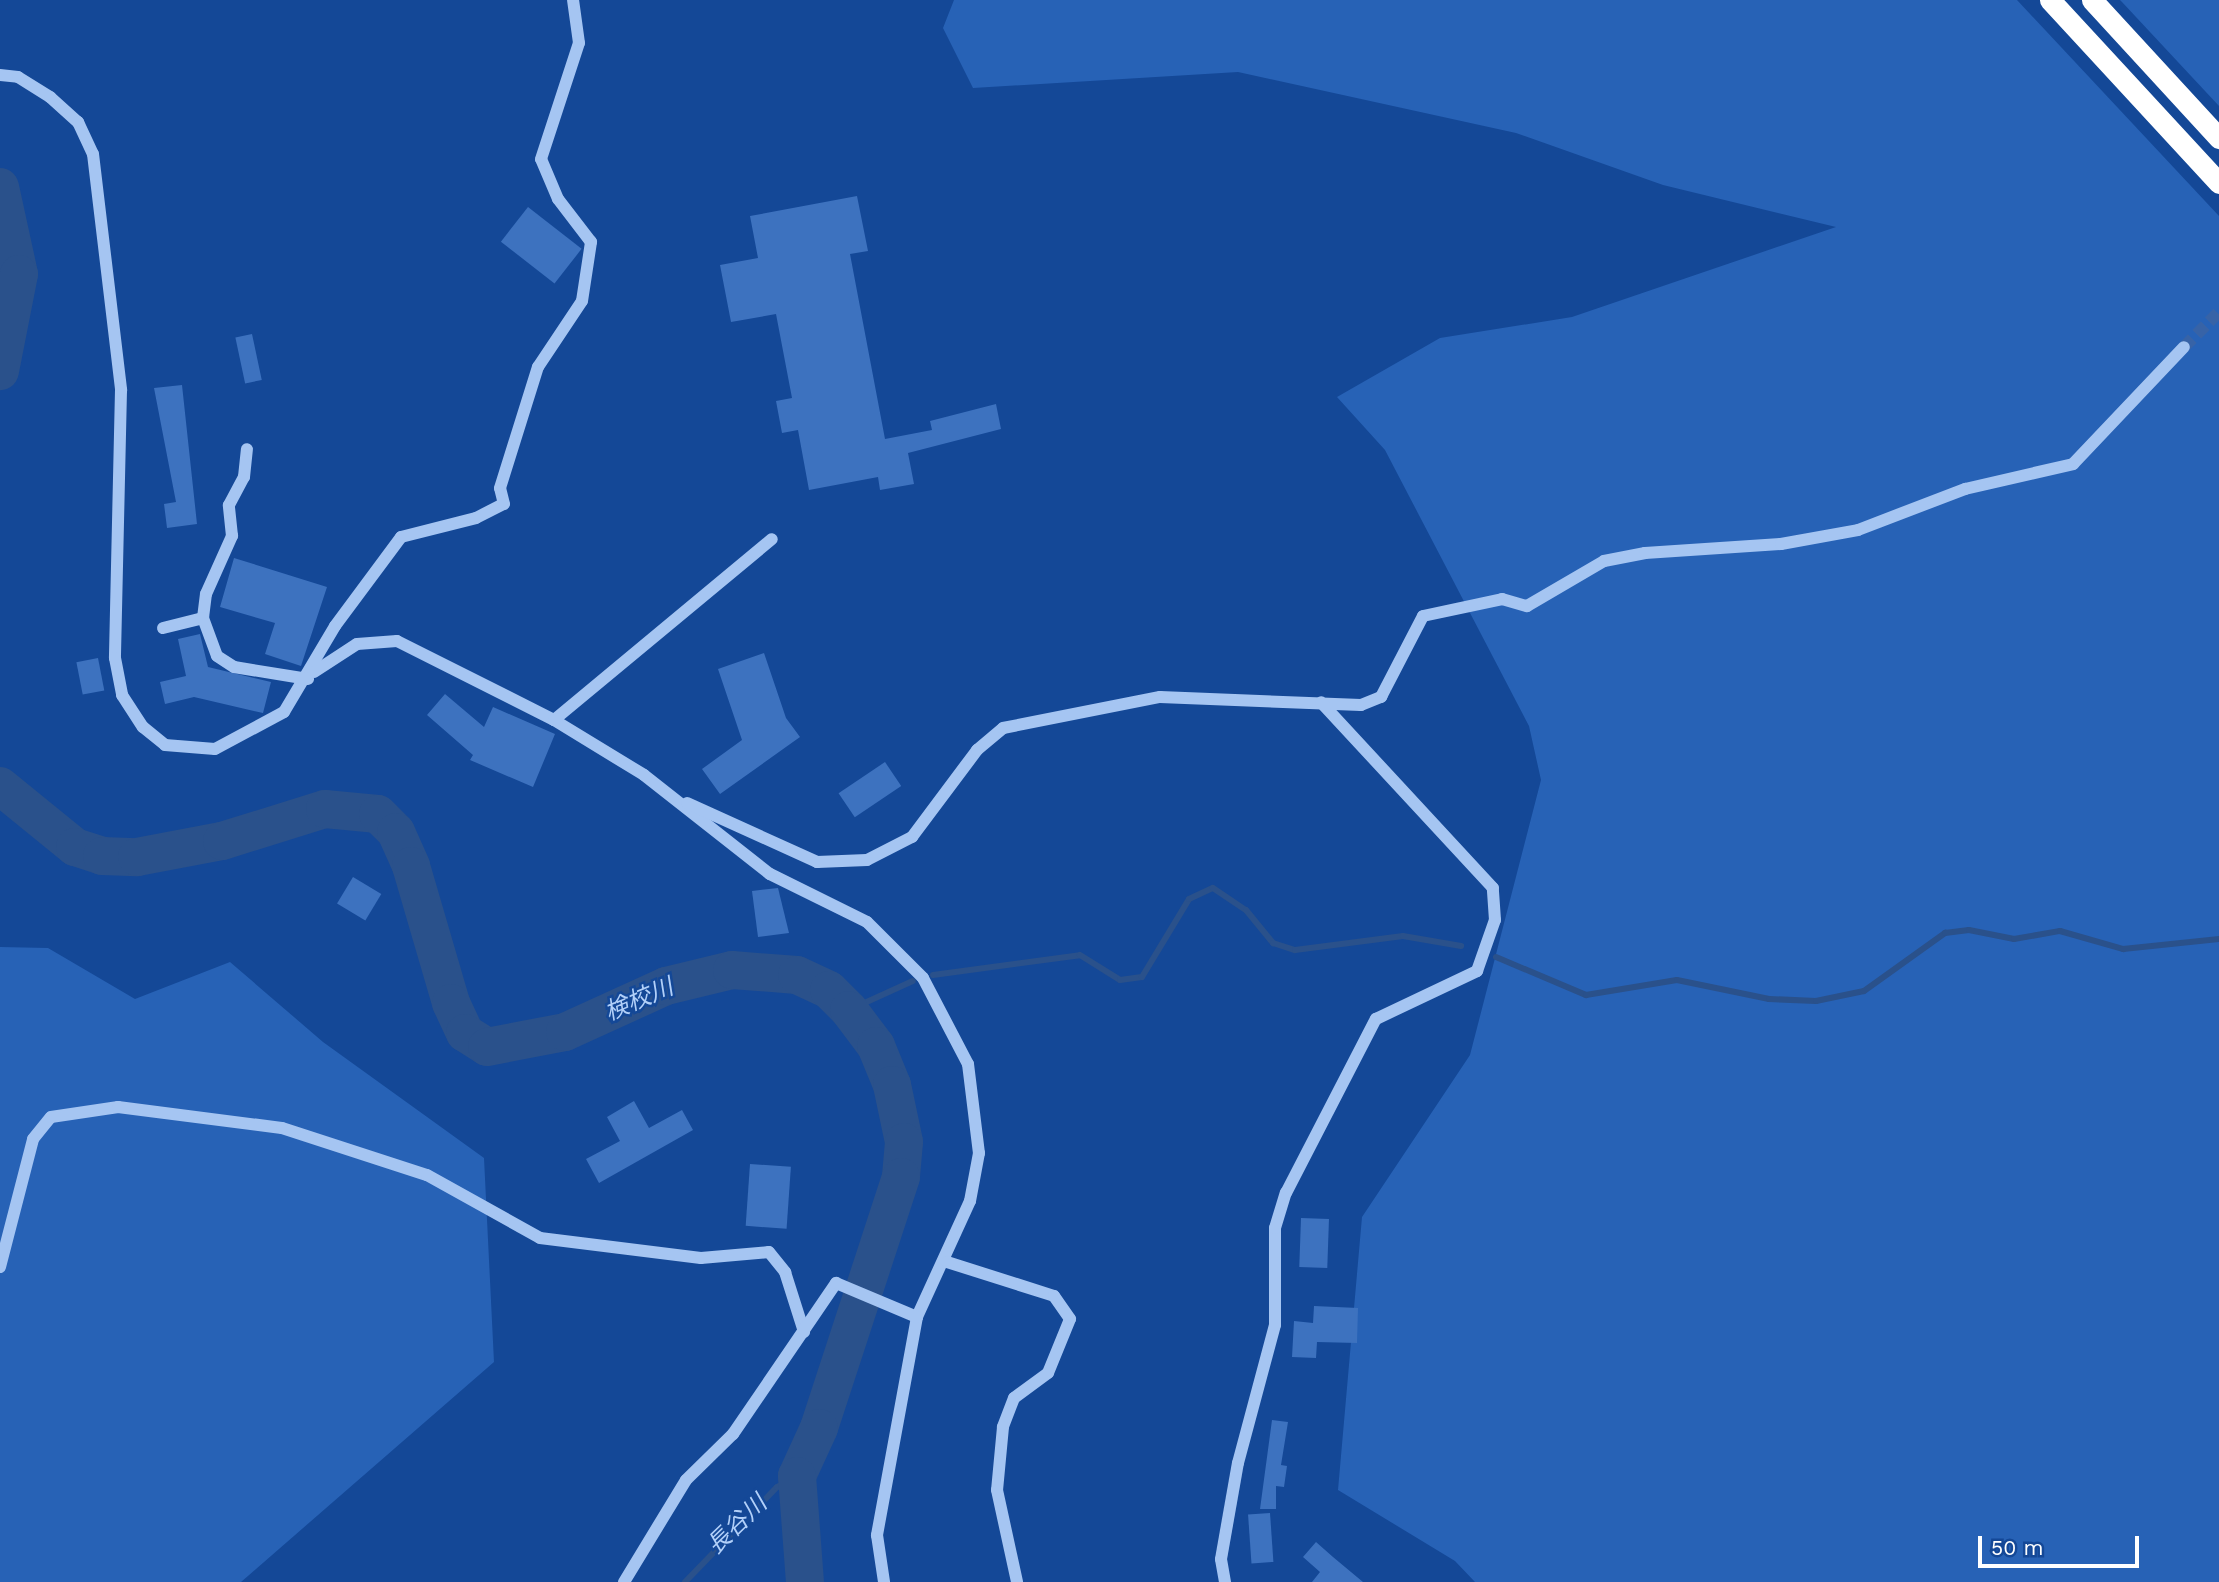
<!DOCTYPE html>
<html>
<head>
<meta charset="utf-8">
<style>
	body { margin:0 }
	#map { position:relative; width:2219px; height:1582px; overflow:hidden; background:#144897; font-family:"Work Sans","Noto Sans JP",sans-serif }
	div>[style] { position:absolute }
	.green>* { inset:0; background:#2762b6 }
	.stream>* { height:6px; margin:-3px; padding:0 3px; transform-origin:3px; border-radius:3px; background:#2a518b }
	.river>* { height:38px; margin:-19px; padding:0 19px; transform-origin:19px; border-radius:19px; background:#2a518b }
	.building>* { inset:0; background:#3d72bf; transform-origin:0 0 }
	.minor-tunnel>* { height:12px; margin-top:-6px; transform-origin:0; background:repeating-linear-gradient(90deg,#3763a7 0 12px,transparent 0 18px) }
	.minor>* { height:12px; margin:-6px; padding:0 6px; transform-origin:6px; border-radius:6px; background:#a5c5f2 }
	.highway>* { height:21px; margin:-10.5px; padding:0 10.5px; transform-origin:10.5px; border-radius:10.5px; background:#fff }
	span { translate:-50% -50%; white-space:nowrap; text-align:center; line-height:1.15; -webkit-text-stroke:5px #144897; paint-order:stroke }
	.water-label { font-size:24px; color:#b2d0f9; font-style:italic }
	.scale { position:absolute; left:1978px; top:1536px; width:161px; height:32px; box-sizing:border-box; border:4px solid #fff; border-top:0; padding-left:9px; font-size:21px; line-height:24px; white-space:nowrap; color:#fff; -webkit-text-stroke:5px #144897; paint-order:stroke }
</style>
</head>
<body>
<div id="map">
	<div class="green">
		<i style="clip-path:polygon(954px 0,2017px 0,2219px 216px,2219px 1582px,1475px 1582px,1455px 1561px,1338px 1490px,1362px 1217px,1470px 1055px,1541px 780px,1529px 726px,1385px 450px,1337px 397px,1440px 338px,1572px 317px,1836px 227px,1663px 185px,1516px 133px,1238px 72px,973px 88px,943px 28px)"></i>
		<i style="clip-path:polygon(2120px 0,2219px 0,2219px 106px,2122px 2px)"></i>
		<i style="clip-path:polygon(0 947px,48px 948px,135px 999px,230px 962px,323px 1042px,484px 1158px,494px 1362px,241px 1582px,0 1582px)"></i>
	</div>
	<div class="stream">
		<i style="left:1496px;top:957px;width:98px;rotate:22.9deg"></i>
		<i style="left:1586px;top:995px;width:92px;rotate:-9.4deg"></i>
		<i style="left:1677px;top:980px;width:94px;rotate:11.7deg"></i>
		<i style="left:1769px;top:999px;width:47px;rotate:2.4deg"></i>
		<i style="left:1816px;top:1001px;width:49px;rotate:-11.8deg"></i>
		<i style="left:1864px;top:991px;width:100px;rotate:-35.6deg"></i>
		<i style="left:1945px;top:933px;width:24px;rotate:-7deg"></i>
		<i style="left:1969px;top:930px;width:46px;rotate:11.3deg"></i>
		<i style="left:2014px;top:939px;width:47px;rotate:-9.9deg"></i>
		<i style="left:2060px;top:931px;width:66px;rotate:15.9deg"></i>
		<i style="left:2123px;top:949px;width:97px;rotate:-5.9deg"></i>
		<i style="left:933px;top:975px;width:148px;rotate:-7.7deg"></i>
		<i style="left:1080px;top:955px;width:47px;rotate:32deg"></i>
		<i style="left:1120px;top:980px;width:22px;rotate:-8deg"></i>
		<i style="left:1142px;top:977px;width:91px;rotate:-58.9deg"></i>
		<i style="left:1189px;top:899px;width:26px;rotate:-25deg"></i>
		<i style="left:1213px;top:888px;width:40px;rotate:34deg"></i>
		<i style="left:1246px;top:910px;width:43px;rotate:50.7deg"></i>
		<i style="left:1273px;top:943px;width:23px;rotate:18deg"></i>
		<i style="left:1295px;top:950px;width:109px;rotate:-7.4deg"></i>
		<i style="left:1403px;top:936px;width:59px;rotate:9.8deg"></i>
		<i style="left:849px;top:1010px;width:70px;rotate:-24.4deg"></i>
		<i style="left:685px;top:1582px;width:132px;rotate:-45.9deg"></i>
		<i style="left:777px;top:1487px;width:23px;rotate:-29deg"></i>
	</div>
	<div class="river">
		<i style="left:0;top:187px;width:89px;rotate:77.7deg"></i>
		<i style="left:19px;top:274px;width:99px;rotate:101.1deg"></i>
		<i style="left:0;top:786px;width:97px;rotate:39.1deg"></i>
		<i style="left:75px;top:847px;width:28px;rotate:18deg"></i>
		<i style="left:102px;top:856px;width:35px;rotate:2deg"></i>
		<i style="left:137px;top:857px;width:86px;rotate:-10.7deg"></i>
		<i style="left:222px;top:841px;width:108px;rotate:-17.3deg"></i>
		<i style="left:325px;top:809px;width:53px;rotate:5.4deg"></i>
		<i style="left:378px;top:814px;width:25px;rotate:45deg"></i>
		<i style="left:396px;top:832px;width:37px;rotate:66deg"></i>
		<i style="left:411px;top:866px;width:143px;rotate:73.7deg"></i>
		<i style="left:451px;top:1003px;width:33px;rotate:65deg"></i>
		<i style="left:465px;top:1033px;width:26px;rotate:32deg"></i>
		<i style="left:487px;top:1047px;width:79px;rotate:-10.9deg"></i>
		<i style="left:565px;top:1032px;width:111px;rotate:-24.5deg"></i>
		<i style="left:666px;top:986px;width:68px;rotate:-13.6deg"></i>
		<i style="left:732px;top:970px;width:65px;rotate:4.4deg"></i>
		<i style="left:797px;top:975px;width:35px;rotate:25deg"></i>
		<i style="left:829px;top:990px;width:28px;rotate:45deg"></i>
		<i style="left:849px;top:1010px;width:45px;rotate:53.1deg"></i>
		<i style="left:876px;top:1046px;width:42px;rotate:67.7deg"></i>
		<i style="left:892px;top:1085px;width:58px;rotate:78.1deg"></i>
		<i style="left:904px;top:1142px;width:35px;rotate:95deg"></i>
		<i style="left:901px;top:1177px;width:264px;rotate:108.1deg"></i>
		<i style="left:819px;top:1428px;width:53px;rotate:114.6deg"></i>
		<i style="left:797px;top:1476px;width:106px;rotate:85.7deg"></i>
	</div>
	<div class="building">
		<i style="clip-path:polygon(857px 196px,868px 251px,850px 254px,885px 439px,932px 430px,930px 421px,996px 404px,1001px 429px,908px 453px,914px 484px,880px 490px,878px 477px,809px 490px,798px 430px,782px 433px,776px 401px,792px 398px,776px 314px,731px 322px,720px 265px,758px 258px,750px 216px)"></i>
		<i style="left:528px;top:207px;width:68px;height:44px;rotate:38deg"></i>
		<i style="left:252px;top:334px;width:47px;height:17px;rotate:78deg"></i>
		<i style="clip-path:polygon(182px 385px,197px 524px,167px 528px,164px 504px,176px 502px,154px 388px)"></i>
		<i style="clip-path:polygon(234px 558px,327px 587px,301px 666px,265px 654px,275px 623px,220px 607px)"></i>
		<i style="clip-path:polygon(200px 634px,208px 667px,271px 682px,263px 713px,194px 697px,165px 704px,160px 682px,186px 676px,178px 639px)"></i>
		<i style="clip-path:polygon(764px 653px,786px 718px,800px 737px,720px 794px,702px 769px,742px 740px,718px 669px)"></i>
		<i style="left:98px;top:658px;width:33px;height:22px;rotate:79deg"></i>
		<i style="clip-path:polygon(445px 694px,484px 727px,493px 707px,555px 734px,533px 787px,470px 760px,473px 755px,427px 715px)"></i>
		<i style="left:885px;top:762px;width:29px;height:56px;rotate:56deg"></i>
		<i style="left:353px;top:877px;width:33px;height:31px;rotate:31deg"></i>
		<i style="clip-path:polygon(778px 888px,789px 933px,758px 937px,752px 891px)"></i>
		<i style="clip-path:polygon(634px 1101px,649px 1128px,682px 1110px,693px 1130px,599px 1183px,586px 1159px,620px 1141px,607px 1117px)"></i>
		<i style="left:750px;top:1164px;width:41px;height:62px;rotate:4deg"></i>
		<i style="left:1301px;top:1218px;width:28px;height:49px;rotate:2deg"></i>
		<i style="clip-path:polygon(1314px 1306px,1358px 1308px,1357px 1343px,1317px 1342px,1316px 1358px,1292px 1357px,1294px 1321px,1313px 1323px)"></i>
		<i style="clip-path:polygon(1272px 1420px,1288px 1422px,1281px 1465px,1287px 1466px,1284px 1487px,1276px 1486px,1276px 1509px,1260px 1509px)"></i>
		<i style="left:1270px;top:1513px;width:49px;height:22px;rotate:86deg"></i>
		<i style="clip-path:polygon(1316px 1542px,1333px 1557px,1363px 1582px,1312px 1582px,1320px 1572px,1303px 1557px)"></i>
	</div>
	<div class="minor-tunnel">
		<i style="left:2184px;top:347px;width:49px;rotate:-45deg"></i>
	</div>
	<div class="minor">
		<i style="left:0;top:75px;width:18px;rotate:6deg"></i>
		<i style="left:18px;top:77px;width:38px;rotate:32deg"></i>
		<i style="left:50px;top:97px;width:38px;rotate:42deg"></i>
		<i style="left:78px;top:122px;width:35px;rotate:65deg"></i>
		<i style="left:93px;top:154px;width:238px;rotate:83.2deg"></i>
		<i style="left:121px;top:390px;width:268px;rotate:91.3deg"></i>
		<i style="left:115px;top:658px;width:38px;rotate:79deg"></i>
		<i style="left:122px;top:695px;width:38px;rotate:57deg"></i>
		<i style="left:143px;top:727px;width:28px;rotate:39deg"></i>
		<i style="left:165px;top:745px;width:50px;rotate:4.6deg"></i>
		<i style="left:215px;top:749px;width:78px;rotate:-28.2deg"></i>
		<i style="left:284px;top:712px;width:100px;rotate:-59.3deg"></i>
		<i style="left:335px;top:626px;width:111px;rotate:-53.4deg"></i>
		<i style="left:401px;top:537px;width:77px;rotate:-14.2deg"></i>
		<i style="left:476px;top:518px;width:31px;rotate:-27deg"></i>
		<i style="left:504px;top:504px;width:16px;rotate:-104deg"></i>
		<i style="left:500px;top:488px;width:127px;rotate:-72.6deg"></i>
		<i style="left:538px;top:367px;width:79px;rotate:-56.3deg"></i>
		<i style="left:582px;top:301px;width:60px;rotate:-81.3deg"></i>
		<i style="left:591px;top:242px;width:54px;rotate:-127.5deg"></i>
		<i style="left:558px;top:199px;width:43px;rotate:-113deg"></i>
		<i style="left:541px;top:159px;width:122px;rotate:-71.9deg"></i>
		<i style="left:579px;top:43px;width:43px;rotate:-97.9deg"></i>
		<i style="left:203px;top:618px;width:24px;rotate:-83deg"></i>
		<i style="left:206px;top:594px;width:64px;rotate:-65.9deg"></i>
		<i style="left:232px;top:536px;width:31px;rotate:-96deg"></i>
		<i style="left:229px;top:505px;width:32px;rotate:-62deg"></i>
		<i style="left:244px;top:477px;width:28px;rotate:-84deg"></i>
		<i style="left:163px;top:628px;width:41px;rotate:-14deg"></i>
		<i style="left:203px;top:618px;width:40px;rotate:69.8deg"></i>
		<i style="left:217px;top:656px;width:20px;rotate:33deg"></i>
		<i style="left:234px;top:667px;width:75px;rotate:9.2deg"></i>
		<i style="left:314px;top:672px;width:51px;rotate:-33.1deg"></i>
		<i style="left:357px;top:644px;width:40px;rotate:-4.3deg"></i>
		<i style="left:397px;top:641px;width:176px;rotate:26.7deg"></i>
		<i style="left:554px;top:720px;width:105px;rotate:31.4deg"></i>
		<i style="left:644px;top:775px;width:160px;rotate:38.2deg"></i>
		<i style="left:770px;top:874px;width:108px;rotate:26.3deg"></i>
		<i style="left:867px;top:922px;width:79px;rotate:45deg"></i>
		<i style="left:923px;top:978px;width:97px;rotate:62.4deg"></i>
		<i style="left:968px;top:1064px;width:90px;rotate:83deg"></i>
		<i style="left:979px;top:1153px;width:49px;rotate:100.6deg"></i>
		<i style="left:970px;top:1201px;width:128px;rotate:114.6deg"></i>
		<i style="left:917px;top:1317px;width:222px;rotate:100.4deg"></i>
		<i style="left:877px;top:1535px;width:48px;rotate:81.5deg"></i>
		<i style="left:554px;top:720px;width:283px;rotate:-39.7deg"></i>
		<i style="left:687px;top:803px;width:143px;rotate:24.4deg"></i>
		<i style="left:817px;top:862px;width:50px;rotate:-2.3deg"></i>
		<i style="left:867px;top:860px;width:51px;rotate:-27.1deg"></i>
		<i style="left:912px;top:837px;width:109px;rotate:-53.2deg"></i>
		<i style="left:977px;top:750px;width:34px;rotate:-40deg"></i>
		<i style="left:1003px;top:728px;width:160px;rotate:-11.2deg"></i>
		<i style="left:1160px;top:697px;width:201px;rotate:2.3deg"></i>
		<i style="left:1361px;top:705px;width:22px;rotate:-22deg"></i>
		<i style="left:1381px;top:697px;width:91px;rotate:-62.6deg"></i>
		<i style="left:1423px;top:616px;width:81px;rotate:-12.1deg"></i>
		<i style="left:1502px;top:599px;width:26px;rotate:16deg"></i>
		<i style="left:1527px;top:606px;width:89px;rotate:-30.3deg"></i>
		<i style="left:1604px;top:561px;width:42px;rotate:-11deg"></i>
		<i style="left:1645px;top:553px;width:136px;rotate:-3.8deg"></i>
		<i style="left:1781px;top:544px;width:78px;rotate:-10.3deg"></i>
		<i style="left:1858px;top:530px;width:115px;rotate:-21deg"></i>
		<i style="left:1965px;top:489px;width:111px;rotate:-13deg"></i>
		<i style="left:2073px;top:464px;width:161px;rotate:-46.5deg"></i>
		<i style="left:947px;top:1262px;width:112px;rotate:17.6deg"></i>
		<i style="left:1054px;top:1296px;width:28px;rotate:55deg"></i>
		<i style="left:1070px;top:1319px;width:58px;rotate:112.2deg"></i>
		<i style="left:1048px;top:1373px;width:42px;rotate:143.7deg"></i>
		<i style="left:1014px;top:1398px;width:31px;rotate:111deg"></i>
		<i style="left:1003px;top:1427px;width:63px;rotate:95.4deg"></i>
		<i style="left:997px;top:1490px;width:94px;rotate:77.7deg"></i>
		<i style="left:0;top:1267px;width:132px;rotate:-75.5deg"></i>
		<i style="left:33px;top:1139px;width:28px;rotate:-51deg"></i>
		<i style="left:51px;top:1117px;width:68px;rotate:-8.5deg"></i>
		<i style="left:118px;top:1107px;width:165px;rotate:7.3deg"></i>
		<i style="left:282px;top:1128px;width:152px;rotate:18deg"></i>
		<i style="left:427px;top:1175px;width:129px;rotate:29.1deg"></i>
		<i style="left:540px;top:1238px;width:162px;rotate:7.1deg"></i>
		<i style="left:701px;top:1258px;width:68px;rotate:-5deg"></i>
		<i style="left:769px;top:1252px;width:26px;rotate:51deg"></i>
		<i style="left:785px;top:1272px;width:63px;rotate:72.4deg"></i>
		<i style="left:624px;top:1582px;width:119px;rotate:-58.7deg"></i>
		<i style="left:686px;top:1480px;width:66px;rotate:-44.4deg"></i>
		<i style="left:733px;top:1434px;width:183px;rotate:-55.7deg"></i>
		<i style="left:836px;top:1283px;width:88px;rotate:22.8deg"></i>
		<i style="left:1225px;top:1582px;width:23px;rotate:-100deg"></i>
		<i style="left:1221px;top:1559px;width:97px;rotate:-80deg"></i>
		<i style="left:1238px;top:1463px;width:143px;rotate:-75deg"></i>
		<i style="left:1275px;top:1325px;width:97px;rotate:-90deg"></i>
		<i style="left:1275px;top:1228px;width:37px;rotate:-73deg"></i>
		<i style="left:1286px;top:1193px;width:196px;rotate:-62.7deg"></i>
		<i style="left:1376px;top:1019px;width:112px;rotate:-25.4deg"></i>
		<i style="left:1477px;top:971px;width:54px;rotate:-70.6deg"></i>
		<i style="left:1495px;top:920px;width:32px;rotate:-94deg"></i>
		<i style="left:1493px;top:888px;width:253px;rotate:-132.8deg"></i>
	</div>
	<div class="highway">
		<i style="left:2050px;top:0;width:249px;rotate:47.3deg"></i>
		<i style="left:2092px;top:0;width:188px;rotate:47.4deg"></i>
	</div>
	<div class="water-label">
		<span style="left:639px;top:1000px;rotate:-23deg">検校川</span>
		<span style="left:737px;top:1525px;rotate:-44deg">長谷川</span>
	</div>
	<div class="scale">50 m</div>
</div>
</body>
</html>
